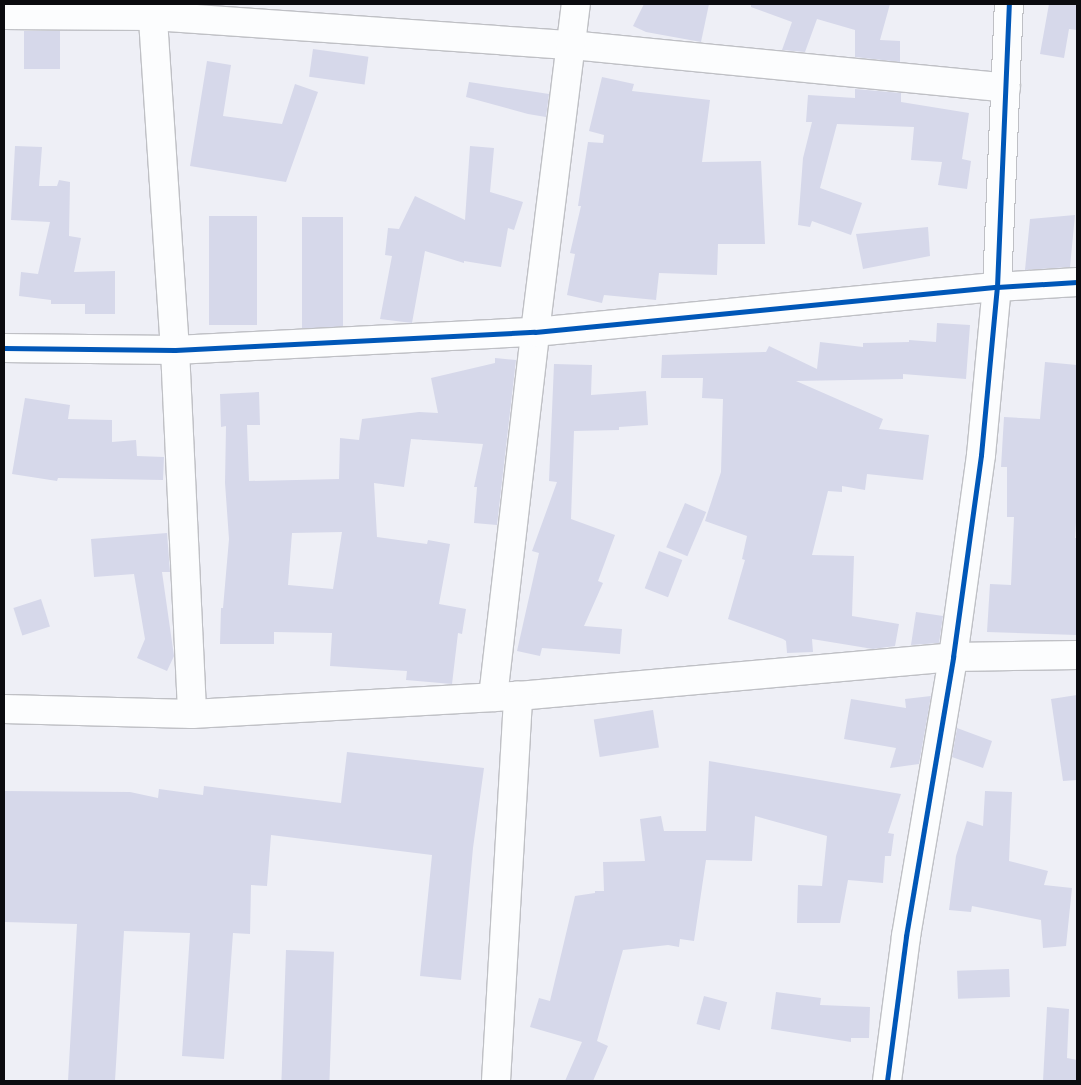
<!DOCTYPE html>
<html>
<head>
<meta charset="utf-8">
<style>
	body { margin:0 }
	#map { position:relative; width:1081px; height:1085px; overflow:hidden; background:#eeeff6; font-family:"Fira Sans",sans-serif }
	div>[style] { position:absolute }
	.building>* { inset:0; background:#d6d8ea; transform-origin:0 0 }
	.roads { filter:drop-shadow(1px 0 #bfc0c5) drop-shadow(-1px 0 #bfc0c5) drop-shadow(0 1px #bfc0c5) drop-shadow(0 -1px #bfc0c5) }
	.minor>* { height:28px; margin:-14px; padding:0 14px; transform-origin:14px; border-radius:14px; background:#fcfdfe }
	.cycleway>* { height:5px; margin:-2.5px; padding:0 2.5px; transform-origin:2.5px; border-radius:2.5px; background:#0057b8 }
	span { translate:-50% -50%; white-space:nowrap; text-align:center; line-height:1.15; -webkit-text-stroke:4px #ebedf9; paint-order:stroke }
	.frame { position:absolute; inset:0; border:5px solid #0b0b0f; pointer-events:none }
</style>
</head>
<body>
<div id="map">
	<div class="building">
		<i style="clip-path:polygon(644px 4px,709px 4px,701px 42px,646px 32px,633px 26px)"></i>
		<i style="clip-path:polygon(751px 4px,890px 4px,880px 40px,900px 41px,900px 62px,855px 57px,855px 30px,817px 19px,805px 52px,782px 50px,792px 22px,751px 7px)"></i>
		<i style="clip-path:polygon(1049px 4px,1077px 4px,1077px 30px,1069px 29px,1064px 58px,1040px 54px)"></i>
		<i style="left:24px;top:31px;width:36px;height:38px"></i>
		<i style="left:313px;top:49px;width:56px;height:28px;rotate:8deg"></i>
		<i style="clip-path:polygon(207px 61px,231px 65px,223px 116px,282px 124px,295px 84px,318px 92px,286px 182px,190px 166px)"></i>
		<i style="clip-path:polygon(602px 77px,634px 84px,632px 91px,710px 100px,702px 162px,761px 161px,765px 244px,718px 244px,717px 275px,659px 273px,656px 300px,604px 295px,602px 303px,567px 295px,575px 254px,570px 253px,581px 206px,578px 206px,588px 142px,603px 143px,604px 135px,589px 131px)"></i>
		<i style="clip-path:polygon(469px 82px,549px 94px,546px 117px,528px 114px,466px 97px)"></i>
		<i style="clip-path:polygon(855px 89px,901px 93px,901px 102px,969px 113px,962px 159px,971px 161px,967px 189px,938px 185px,942px 162px,911px 160px,914px 127px,837px 124px,820px 188px,862px 203px,851px 235px,812px 221px,810px 227px,798px 225px,803px 158px,812px 122px,806px 122px,808px 95px,855px 98px)"></i>
		<i style="clip-path:polygon(15px 146px,42px 147px,39px 186px,57px 186px,59px 180px,70px 182px,69px 236px,81px 238px,74px 272px,115px 271px,115px 314px,85px 314px,85px 304px,51px 304px,51px 300px,19px 296px,21px 272px,38px 274px,50px 222px,11px 220px)"></i>
		<i style="clip-path:polygon(470px 146px,494px 148px,490px 192px,523px 202px,514px 230px,508px 228px,501px 267px,464px 261px,464px 263px,425px 251px,412px 323px,380px 319px,392px 256px,385px 255px,388px 228px,399px 229px,415px 196px,465px 220px)"></i>
		<i style="clip-path:polygon(1075px 215px,1070px 267px,1025px 270px,1030px 219px)"></i>
		<i style="left:209px;top:216px;width:48px;height:109px"></i>
		<i style="left:302px;top:217px;width:41px;height:111px"></i>
		<i style="clip-path:polygon(928px 227px,930px 256px,863px 269px,856px 234px)"></i>
		<i style="clip-path:polygon(937px 323px,970px 325px,966px 379px,903px 374px,903px 379px,796px 381px,883px 419px,879px 429px,929px 435px,923px 480px,867px 474px,865px 490px,842px 486px,842px 492px,828px 491px,812px 555px,854px 556px,852px 616px,899px 624px,895px 646px,873px 649px,812px 639px,813px 652px,787px 653px,786px 641px,783px 639px,728px 619px,745px 560px,742px 559px,747px 536px,705px 521px,721px 472px,723px 399px,702px 398px,703px 378px,661px 378px,662px 355px,766px 352px,769px 346px,817px 369px,820px 342px,863px 347px,863px 343px,909px 342px,909px 340px,936px 342px)"></i>
		<i style="clip-path:polygon(evenodd,495px 358px,516px 360px,497px 525px,474px 523px,477px 487px,474px 487px,483px 444px,411px 439px,404px 487px,374px 483px,377px 537px,427px 544px,428px 540px,450px 544px,439px 604px,466px 609px,462px 634px,458px 633px,452px 684px,406px 680px,407px 671px,330px 666px,332px 633px,274px 632px,274px 644px,220px 644px,221px 608px,223px 608px,229px 539px,225px 483px,226px 426px,221px 427px,220px 394px,259px 392px,260px 425px,247px 425px,249px 481px,339px 479px,340px 438px,359px 440px,362px 419px,419px 412px,438px 413px,431px 378px,495px 363px,495px 358px,342px 532px,333px 589px,288px 585px,292px 533px,342px 532px)"></i>
		<i style="clip-path:polygon(1045px 362px,1077px 365px,1077px 507px,1075px 538px,1077px 538px,1077px 635px,987px 632px,990px 584px,1011px 585px,1014px 517px,1007px 517px,1007px 467px,1001px 467px,1004px 417px,1040px 419px)"></i>
		<i style="clip-path:polygon(554px 364px,592px 365px,591px 395px,646px 391px,648px 425px,619px 427px,619px 430px,574px 431px,571px 519px,615px 535px,598px 581px,603px 583px,584px 626px,622px 629px,620px 654px,542px 648px,540px 656px,517px 651px,539px 553px,532px 551px,557px 482px,549px 481px)"></i>
		<i style="clip-path:polygon(25px 398px,70px 405px,68px 419px,112px 420px,112px 442px,136px 440px,137px 456px,164px 457px,163px 480px,58px 478px,57px 481px,12px 474px)"></i>
		<i style="left:685px;top:503px;width:23px;height:48px;rotate:23deg"></i>
		<i style="clip-path:polygon(167px 533px,170px 572px,162px 572px,174px 656px,167px 671px,137px 658px,145px 639px,134px 574px,94px 577px,91px 539px)"></i>
		<i style="left:659px;top:551px;width:25px;height:40px;rotate:21deg"></i>
		<i style="left:41px;top:599px;width:29px;height:29px;rotate:72deg"></i>
		<i style="clip-path:polygon(916px 612px,943px 616px,939px 643px,911px 645px)"></i>
		<i style="clip-path:polygon(1077px 695px,1077px 780px,1063px 781px,1051px 699px)"></i>
		<i style="clip-path:polygon(931px 696px,919px 764px,890px 768px,896px 748px,844px 739px,851px 699px,906px 708px,905px 699px)"></i>
		<i style="left:653px;top:710px;width:38px;height:60px;rotate:81deg"></i>
		<i style="clip-path:polygon(957px 728px,992px 741px,983px 768px,952px 757px)"></i>
		<i style="clip-path:polygon(347px 752px,484px 768px,473px 848px,461px 980px,420px 976px,432px 855px,271px 835px,267px 886px,251px 885px,250px 934px,233px 933px,224px 1059px,182px 1056px,190px 933px,124px 931px,115px 1081px,68px 1081px,77px 924px,4px 922px,4px 791px,130px 792px,158px 798px,159px 789px,203px 795px,204px 786px,341px 803px)"></i>
		<i style="clip-path:polygon(709px 761px,901px 794px,888px 833px,894px 834px,891px 856px,885px 856px,883px 883px,848px 880px,840px 923px,797px 923px,798px 885px,822px 886px,827px 836px,755px 816px,752px 861px,706px 860px,694px 941px,680px 939px,679px 947px,668px 945px,623px 950px,597px 1041px,608px 1046px,593px 1081px,565px 1081px,582px 1042px,530px 1027px,539px 998px,550px 1001px,575px 896px,595px 893px,595px 891px,604px 891px,603px 862px,645px 861px,640px 819px,661px 816px,664px 831px,706px 831px)"></i>
		<i style="clip-path:polygon(985px 791px,1012px 792px,1009px 861px,1048px 871px,1044px 885px,1072px 888px,1066px 946px,1043px 948px,1041px 920px,972px 906px,971px 912px,949px 910px,956px 856px,967px 821px,983px 826px)"></i>
		<i style="left:286px;top:950px;width:48px;height:131px;rotate:2deg"></i>
		<i style="left:1009px;top:969px;width:28px;height:52px;rotate:88deg"></i>
		<i style="clip-path:polygon(776px 992px,821px 998px,820px 1005px,870px 1007px,869px 1038px,851px 1038px,851px 1042px,771px 1029px)"></i>
		<i style="left:704px;top:996px;width:24px;height:29px;rotate:15deg"></i>
		<i style="clip-path:polygon(1047px 1007px,1069px 1009px,1067px 1058px,1077px 1060px,1077px 1081px,1043px 1081px)"></i>
	</div>
	<div class="roads">
		<div class="minor">
			<i style="left:152px;top:4px;width:347px;rotate:86.2deg"></i>
			<i style="left:175px;top:350px;width:364px;rotate:87.3deg"></i>
			<i style="left:4px;top:15px;width:149px;rotate:0.4deg"></i>
			<i style="left:153px;top:16px;width:419px;rotate:4deg"></i>
			<i style="left:571px;top:45px;width:437px;rotate:5.6deg"></i>
			<i style="left:4px;top:348px;width:171px;rotate:0.7deg"></i>
			<i style="left:175px;top:350px;width:360px;rotate:-2.9deg"></i>
			<i style="left:535px;top:332px;width:464px;rotate:-5.6deg"></i>
			<i style="left:997px;top:287px;width:80px;rotate:-3.6deg"></i>
			<i style="left:493px;top:697px;width:367px;rotate:-83.4deg"></i>
			<i style="left:535px;top:332px;width:331px;rotate:-82.9deg"></i>
			<i style="left:4px;top:709px;width:188px;rotate:1.5deg"></i>
			<i style="left:192px;top:714px;width:326px;rotate:-3.2deg"></i>
			<i style="left:518px;top:696px;width:437px;rotate:-5.1deg"></i>
			<i style="left:953px;top:657px;width:124px;rotate:-0.9deg"></i>
			<i style="left:496px;top:1081px;width:386px;rotate:-86.7deg"></i>
			<i style="left:887px;top:1081px;width:146px;rotate:-82.5deg"></i>
			<i style="left:906px;top:936px;width:283px;rotate:-80.4deg"></i>
			<i style="left:953px;top:657px;width:204px;rotate:-82.1deg"></i>
			<i style="left:981px;top:455px;width:169px;rotate:-84.6deg"></i>
			<i style="left:997px;top:287px;width:283px;rotate:-87.6deg"></i>
		</div>
	</div>
	<div class="cycleway">
		<i style="left:4px;top:348px;width:171px;rotate:0.7deg"></i>
		<i style="left:175px;top:350px;width:360px;rotate:-2.9deg"></i>
		<i style="left:535px;top:332px;width:464px;rotate:-5.6deg"></i>
		<i style="left:997px;top:287px;width:80px;rotate:-3.6deg"></i>
		<i style="left:887px;top:1081px;width:146px;rotate:-82.5deg"></i>
		<i style="left:906px;top:936px;width:283px;rotate:-80.4deg"></i>
		<i style="left:953px;top:657px;width:204px;rotate:-82.1deg"></i>
		<i style="left:981px;top:455px;width:169px;rotate:-84.6deg"></i>
		<i style="left:997px;top:287px;width:283px;rotate:-87.6deg"></i>
	</div>
	<div class="frame"></div>
</div>
</body>
</html>
